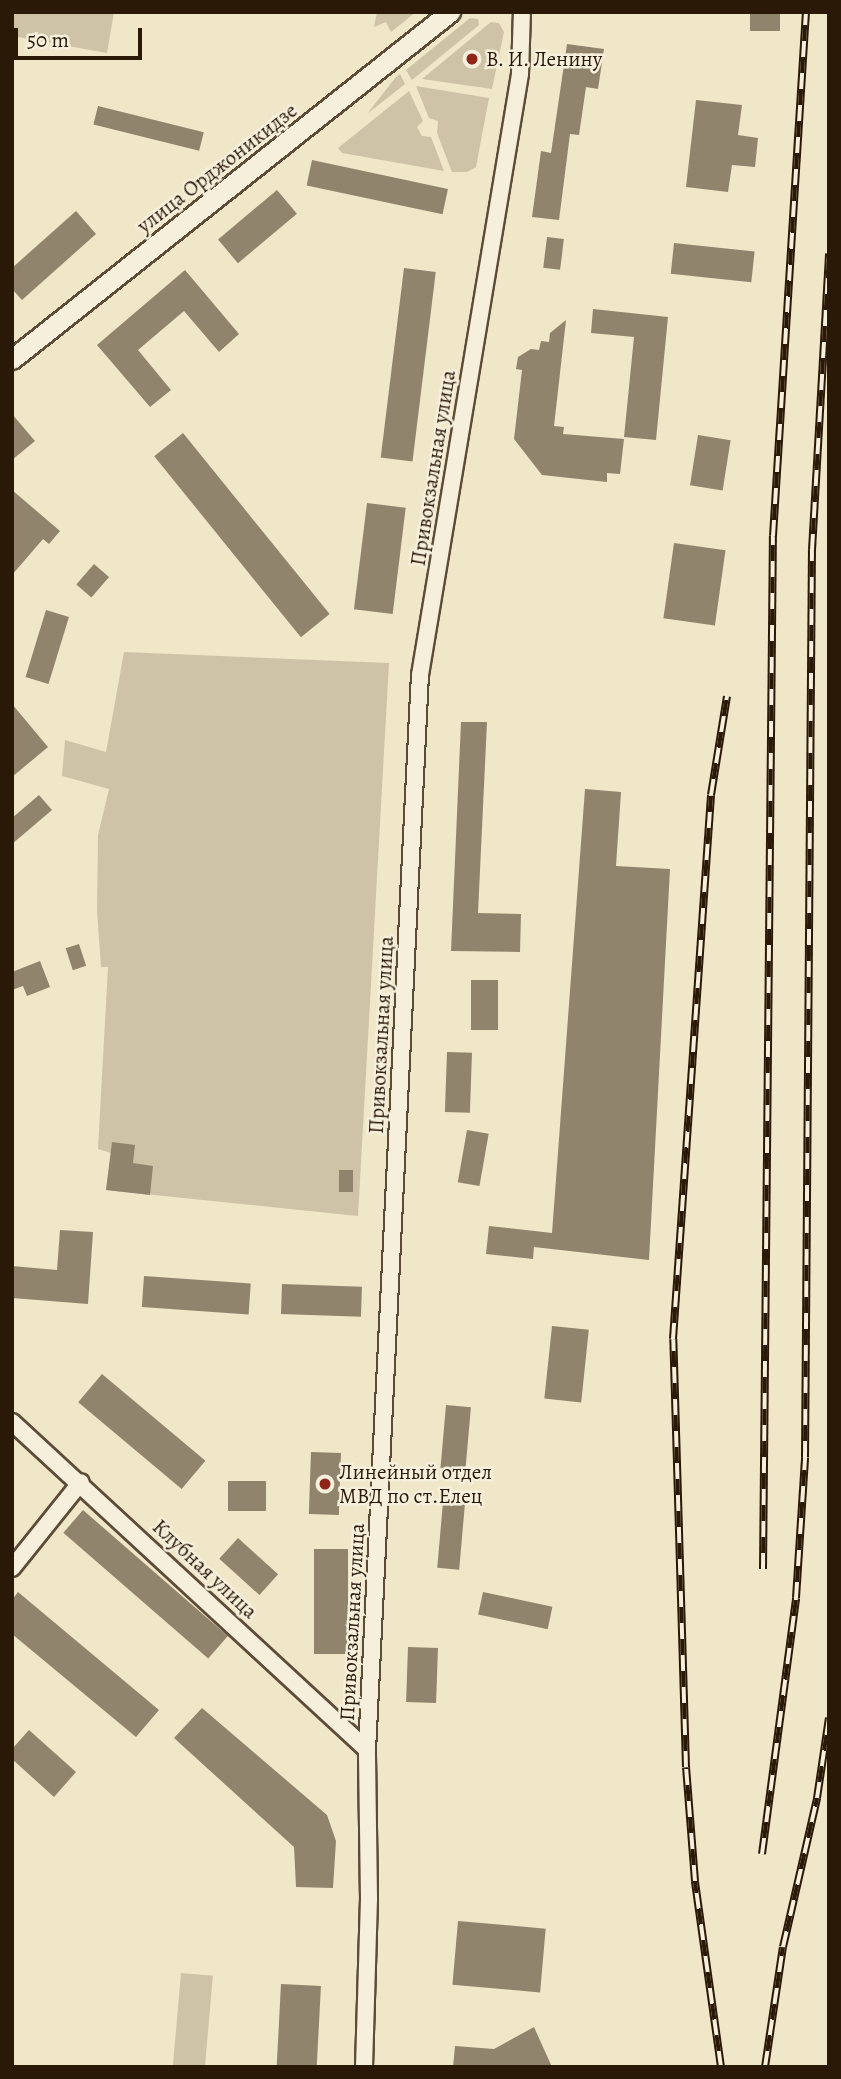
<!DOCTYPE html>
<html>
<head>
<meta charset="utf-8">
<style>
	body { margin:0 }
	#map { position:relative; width:841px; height:2079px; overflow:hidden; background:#f0e6c8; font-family:Alegreya,serif }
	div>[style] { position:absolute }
	.green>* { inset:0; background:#cfc3a7; transform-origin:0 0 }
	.building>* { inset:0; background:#91846c; transform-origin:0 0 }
	.roads { filter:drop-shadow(2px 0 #5c4c38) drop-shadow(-2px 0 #5c4c38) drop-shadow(0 2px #5c4c38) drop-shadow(0 -2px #5c4c38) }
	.minor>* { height:16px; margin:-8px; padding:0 8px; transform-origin:8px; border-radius:8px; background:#f5efdb }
	.tertiary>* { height:19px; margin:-9.5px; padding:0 9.5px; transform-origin:9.5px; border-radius:9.5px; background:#f5efdb }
	.rail>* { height:8px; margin-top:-4px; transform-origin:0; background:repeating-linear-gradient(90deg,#f5efdb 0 16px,#2b1908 0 32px); box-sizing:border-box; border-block:2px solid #2b1908 }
	.dots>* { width:19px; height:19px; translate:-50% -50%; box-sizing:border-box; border:4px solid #f5efdb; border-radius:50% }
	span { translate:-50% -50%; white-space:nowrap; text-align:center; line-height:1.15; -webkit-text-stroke:5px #f5efdb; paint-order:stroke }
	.poi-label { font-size:21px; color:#2b1908 }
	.left { translate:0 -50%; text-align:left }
	.street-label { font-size:21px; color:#2b1908 }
	.frame { position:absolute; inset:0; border:14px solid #2b1908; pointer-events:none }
	.scale { position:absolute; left:14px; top:28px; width:128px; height:32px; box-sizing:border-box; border:4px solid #2b1908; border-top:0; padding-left:9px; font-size:21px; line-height:24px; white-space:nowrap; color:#2b1908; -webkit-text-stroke:5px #f5efdb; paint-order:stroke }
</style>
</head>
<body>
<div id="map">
	<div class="green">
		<i style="clip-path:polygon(12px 12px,114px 12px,107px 53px,12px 36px)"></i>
		<i style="clip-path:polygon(377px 12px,416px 12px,391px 32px,386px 22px,374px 27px)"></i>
		<i style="clip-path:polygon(470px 18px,478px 19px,479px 25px,412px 80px,406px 70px)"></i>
		<i style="clip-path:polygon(491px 22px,499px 23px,504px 32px,492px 89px,422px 79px)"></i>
		<i style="clip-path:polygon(400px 74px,405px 84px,367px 114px,396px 77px)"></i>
		<i style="clip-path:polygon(416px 86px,489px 98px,476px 167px,467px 172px,452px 172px,437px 133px,438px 121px,429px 118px)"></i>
		<i style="clip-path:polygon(409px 91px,423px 121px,417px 127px,422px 136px,431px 137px,444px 171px,342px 153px,338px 148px)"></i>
		<i style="clip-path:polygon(124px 652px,389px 663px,358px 1216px,106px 1190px,111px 1153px,98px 1149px,108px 967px,101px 967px,97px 911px,98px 835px,109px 789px,62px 776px,65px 740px,106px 752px)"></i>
		<i style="left:181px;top:1973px;width:32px;height:94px;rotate:5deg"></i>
	</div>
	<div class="building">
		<i style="left:750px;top:12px;width:30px;height:19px"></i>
		<i style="clip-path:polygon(567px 44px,604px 49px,598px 89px,586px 87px,579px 135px,570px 134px,559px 220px,532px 217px,541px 151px,551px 153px)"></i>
		<i style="clip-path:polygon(696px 100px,742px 105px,738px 135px,758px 138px,755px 167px,732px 165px,728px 192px,686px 187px)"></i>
		<i style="left:98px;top:106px;width:109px;height:19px;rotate:14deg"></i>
		<i style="left:312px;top:160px;width:139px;height:26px;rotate:12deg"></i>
		<i style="left:277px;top:190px;width:31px;height:77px;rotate:50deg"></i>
		<i style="clip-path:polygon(76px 211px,96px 234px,22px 300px,12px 289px,12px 268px)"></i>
		<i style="left:547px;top:237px;width:17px;height:31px;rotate:7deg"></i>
		<i style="left:674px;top:243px;width:81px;height:31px;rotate:6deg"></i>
		<i style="left:404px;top:268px;width:32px;height:191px;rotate:7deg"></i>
		<i style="clip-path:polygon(185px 270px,239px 334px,219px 352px,184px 311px,138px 350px,171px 390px,150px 407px,97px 345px)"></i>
		<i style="clip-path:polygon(593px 309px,668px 317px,656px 440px,624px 437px,634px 337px,591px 333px)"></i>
		<i style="clip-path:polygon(566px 320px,554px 426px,564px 427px,563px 434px,624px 439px,620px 474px,607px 473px,607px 482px,542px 475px,514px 439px,522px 370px,516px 369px,518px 357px,531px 349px,539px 350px,541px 341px,549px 342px,550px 333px)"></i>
		<i style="clip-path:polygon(12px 414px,35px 441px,12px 460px)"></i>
		<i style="left:183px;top:433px;width:233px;height:37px;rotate:51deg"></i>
		<i style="left:698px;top:435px;width:33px;height:51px;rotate:9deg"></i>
		<i style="clip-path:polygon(12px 490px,60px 531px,49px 544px,43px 539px,12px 575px)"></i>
		<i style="left:367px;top:503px;width:39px;height:107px;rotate:7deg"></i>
		<i style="left:674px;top:543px;width:52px;height:76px;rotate:8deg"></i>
		<i style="left:94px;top:564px;width:20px;height:27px;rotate:41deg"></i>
		<i style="left:46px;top:610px;width:24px;height:70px;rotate:17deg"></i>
		<i style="clip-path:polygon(12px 704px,48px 747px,12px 777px)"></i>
		<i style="clip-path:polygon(461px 722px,487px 722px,478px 913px,521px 914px,520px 952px,451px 951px)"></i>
		<i style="clip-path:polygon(585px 789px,621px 792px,616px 866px,670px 869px,649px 1260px,534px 1247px,533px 1259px,486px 1254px,489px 1226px,552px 1233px)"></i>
		<i style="clip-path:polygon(39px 795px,52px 810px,12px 844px,12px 818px)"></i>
		<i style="left:79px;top:944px;width:23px;height:14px;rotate:72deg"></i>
		<i style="clip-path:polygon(40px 961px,50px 987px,27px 996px,23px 986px,12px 990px,12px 972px)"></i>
		<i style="left:471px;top:980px;width:27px;height:50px"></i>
		<i style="left:447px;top:1052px;width:25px;height:60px;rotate:2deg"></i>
		<i style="left:467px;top:1130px;width:22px;height:53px;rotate:10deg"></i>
		<i style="clip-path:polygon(112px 1142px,135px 1145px,133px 1163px,153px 1166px,150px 1195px,106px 1190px)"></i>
		<i style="left:339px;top:1170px;width:14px;height:22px"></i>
		<i style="clip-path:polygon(60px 1230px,93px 1232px,88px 1304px,12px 1298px,12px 1266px,57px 1270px)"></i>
		<i style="left:144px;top:1276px;width:107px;height:31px;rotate:4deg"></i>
		<i style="left:282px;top:1284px;width:80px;height:30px;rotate:2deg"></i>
		<i style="left:552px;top:1326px;width:37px;height:73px;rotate:6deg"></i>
		<i style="left:102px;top:1374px;width:135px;height:37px;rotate:40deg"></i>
		<i style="left:446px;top:1405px;width:25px;height:63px;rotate:5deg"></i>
		<i style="left:311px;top:1452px;width:30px;height:62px;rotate:2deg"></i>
		<i style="left:228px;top:1481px;width:38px;height:30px"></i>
		<i style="left:443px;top:1502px;width:22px;height:66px;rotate:5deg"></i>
		<i style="left:83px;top:1510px;width:192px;height:30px;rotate:41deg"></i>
		<i style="left:238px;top:1538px;width:54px;height:28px;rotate:42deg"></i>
		<i style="left:314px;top:1549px;width:34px;height:105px"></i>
		<i style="clip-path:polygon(18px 1592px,159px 1710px,136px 1737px,12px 1634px,12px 1600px)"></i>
		<i style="left:483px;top:1592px;width:71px;height:23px;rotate:12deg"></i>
		<i style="left:408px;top:1647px;width:30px;height:55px;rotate:2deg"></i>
		<i style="clip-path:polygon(202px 1708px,327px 1815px,336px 1841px,333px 1888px,296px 1887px,294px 1847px,174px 1738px)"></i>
		<i style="clip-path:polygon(29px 1730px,76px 1772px,54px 1797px,12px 1759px,12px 1749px)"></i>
		<i style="left:458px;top:1921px;width:88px;height:64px;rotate:5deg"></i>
		<i style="left:281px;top:1984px;width:40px;height:83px;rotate:3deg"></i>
		<i style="clip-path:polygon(534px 2027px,552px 2067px,453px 2067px,455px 2046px,494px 2049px)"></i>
	</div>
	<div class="roads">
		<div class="minor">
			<i style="left:12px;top:1422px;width:483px;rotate:42.7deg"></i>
			<i style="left:12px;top:1568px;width:110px;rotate:-51.3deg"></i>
			<i style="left:364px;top:2067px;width:168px;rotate:-88.3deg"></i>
			<i style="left:369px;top:1899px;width:149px;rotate:-90.8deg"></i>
			<i style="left:367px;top:1750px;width:1076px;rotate:-87.18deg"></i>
			<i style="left:420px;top:675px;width:609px;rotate:-80.55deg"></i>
			<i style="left:520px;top:74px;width:62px;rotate:-88.2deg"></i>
		</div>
		<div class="tertiary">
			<i style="left:12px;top:359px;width:559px;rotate:-38.39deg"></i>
		</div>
	</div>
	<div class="rail">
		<i style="left:763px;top:1569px;width:1033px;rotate:-89.45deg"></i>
		<i style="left:773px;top:536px;width:525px;rotate:-86.4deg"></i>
		<i style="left:762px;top:1854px;width:258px;rotate:-82.4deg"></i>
		<i style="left:796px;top:1598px;width:141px;rotate:-86.3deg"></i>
		<i style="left:805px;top:1457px;width:907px;rotate:-89.56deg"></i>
		<i style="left:812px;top:550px;width:297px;rotate:-86.7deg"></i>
		<i style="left:721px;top:2067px;width:188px;rotate:-98deg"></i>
		<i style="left:695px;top:1881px;width:114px;rotate:-94.5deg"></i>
		<i style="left:686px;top:1767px;width:428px;rotate:-91.7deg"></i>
		<i style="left:673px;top:1339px;width:545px;rotate:-86deg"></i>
		<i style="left:711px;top:795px;width:100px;rotate:-80.8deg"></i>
		<i style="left:765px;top:2067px;width:121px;rotate:-81.5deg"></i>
		<i style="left:783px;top:1947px;width:153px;rotate:-77.1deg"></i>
		<i style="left:817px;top:1798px;width:81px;rotate:-81.5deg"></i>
	</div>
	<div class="dots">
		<i style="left:472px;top:59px;background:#8f2418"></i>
		<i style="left:325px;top:1484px;background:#8f2418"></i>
	</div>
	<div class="poi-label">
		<span class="left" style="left:486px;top:59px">В. И. Ленину</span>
		<span class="left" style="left:339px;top:1484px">Линейный отдел<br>МВД по ст.Елец</span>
	</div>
	<div class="street-label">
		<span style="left:217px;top:168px;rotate:-38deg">улица Орджоникидзе</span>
		<span style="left:433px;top:468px;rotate:-81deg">Привокзальная улица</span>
		<span style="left:381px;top:1035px;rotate:-87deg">Привокзальная улица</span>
		<span style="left:205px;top:1569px;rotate:43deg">Клубная улица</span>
		<span style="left:352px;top:1622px;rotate:-87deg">Привокзальная улица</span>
	</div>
	<div class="frame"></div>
	<div class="scale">50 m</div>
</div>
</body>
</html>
